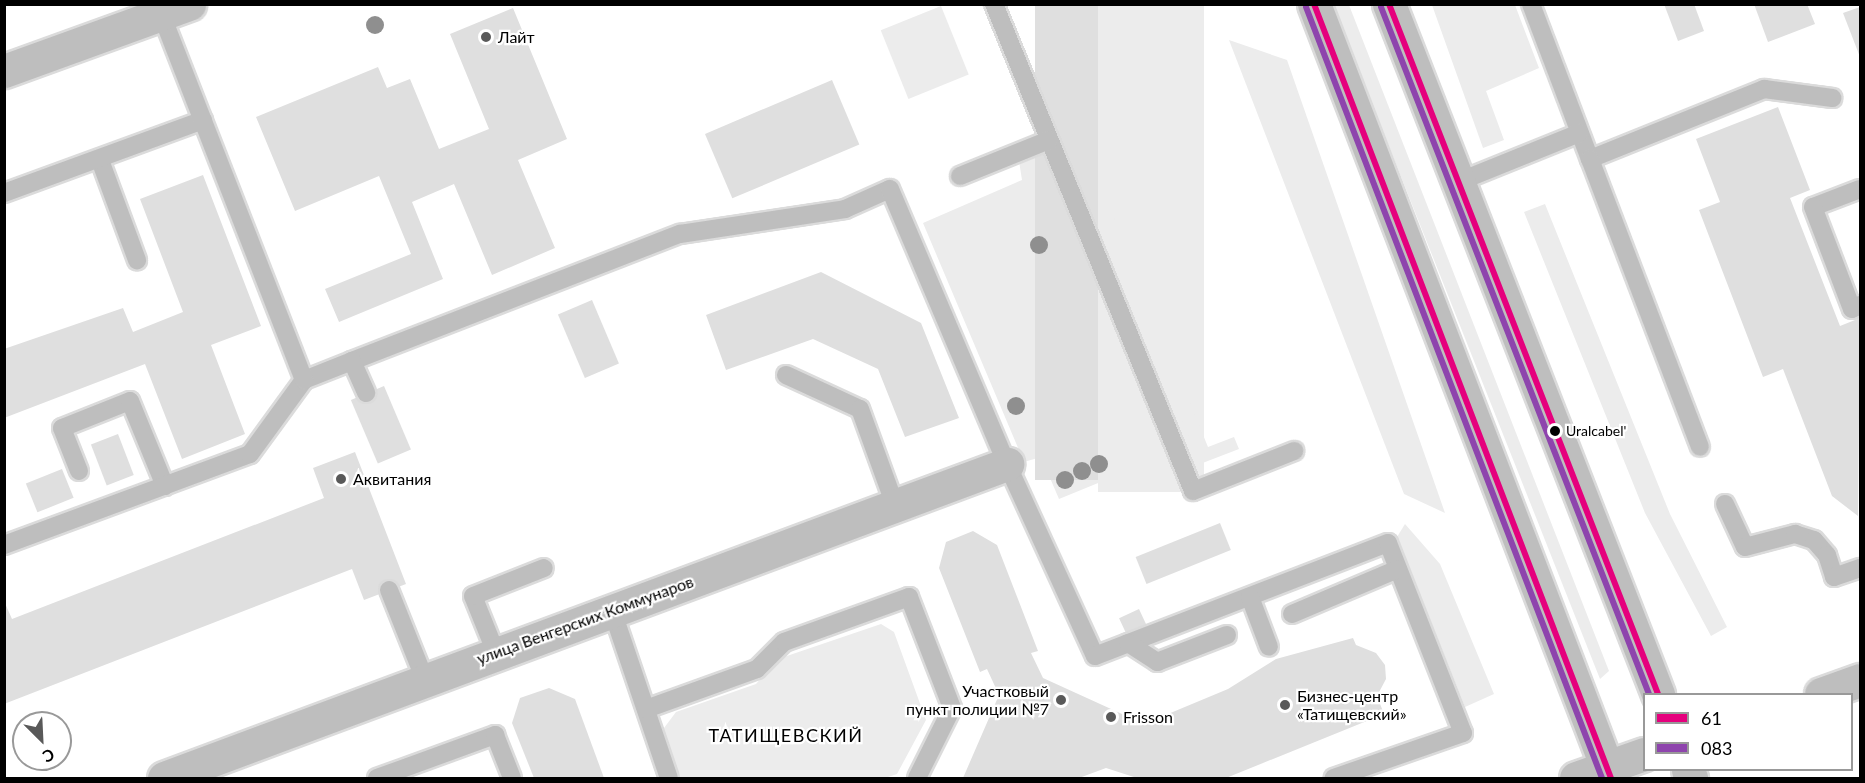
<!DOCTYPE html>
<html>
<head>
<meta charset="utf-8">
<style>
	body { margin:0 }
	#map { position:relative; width:1865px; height:783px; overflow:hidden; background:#fff; font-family:Lato,sans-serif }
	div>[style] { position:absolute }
	.green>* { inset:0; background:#ececec; transform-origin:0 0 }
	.building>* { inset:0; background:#dfdfdf; transform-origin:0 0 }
	.roads { filter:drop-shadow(2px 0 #dbdbdb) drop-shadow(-2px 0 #dbdbdb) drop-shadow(0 2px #dbdbdb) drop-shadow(0 -2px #dbdbdb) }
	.service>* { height:18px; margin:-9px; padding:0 9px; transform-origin:9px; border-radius:9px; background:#bebebe }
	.minor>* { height:33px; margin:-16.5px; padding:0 16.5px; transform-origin:16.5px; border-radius:16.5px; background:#bebebe }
	.primary>* { height:33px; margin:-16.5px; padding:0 16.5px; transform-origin:16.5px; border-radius:16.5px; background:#bebebe }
	.bus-1>* { height:6px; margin:-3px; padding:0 3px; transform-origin:3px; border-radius:3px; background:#e5007d }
	.bus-2>* { height:6px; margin:-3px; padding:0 3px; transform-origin:3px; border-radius:3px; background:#8e44ad }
	.trees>* { width:18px; height:18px; margin:-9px; border-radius:50%; background:#8f8f8f }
	.dots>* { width:16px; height:16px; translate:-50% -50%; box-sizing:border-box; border:3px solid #fff; border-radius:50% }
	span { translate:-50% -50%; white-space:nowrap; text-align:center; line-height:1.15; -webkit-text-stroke:4.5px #fff; paint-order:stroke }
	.bus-label { font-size:14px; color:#000 }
	.left { translate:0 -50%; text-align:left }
	.poi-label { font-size:16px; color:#000 }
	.right { translate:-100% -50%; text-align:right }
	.street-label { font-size:16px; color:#000 }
	.neighbourhood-label { font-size:18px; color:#000; letter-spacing:1.5px }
	.frame { position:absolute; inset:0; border:6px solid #000; pointer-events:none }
	.legend { position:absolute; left:1643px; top:693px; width:210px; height:78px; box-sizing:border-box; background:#fff; border:2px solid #999; margin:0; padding:8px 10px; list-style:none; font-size:18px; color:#000 }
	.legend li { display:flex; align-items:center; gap:12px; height:30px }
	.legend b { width:30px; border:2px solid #999 }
	.north { position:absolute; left:12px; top:711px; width:60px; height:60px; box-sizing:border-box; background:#fff; border:2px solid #999; border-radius:50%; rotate:156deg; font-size:16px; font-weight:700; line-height:24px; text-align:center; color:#000 }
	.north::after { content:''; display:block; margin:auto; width:21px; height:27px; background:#595959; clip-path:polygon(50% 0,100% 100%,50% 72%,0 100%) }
</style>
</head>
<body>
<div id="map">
	<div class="green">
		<i style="left:1098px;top:5px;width:106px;height:487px"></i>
		<i style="clip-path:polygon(1333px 5px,1349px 5px,1609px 671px,1600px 679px)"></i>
		<i style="clip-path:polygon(1432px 5px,1515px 5px,1539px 68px,1486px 91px,1504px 140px,1483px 148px)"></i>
		<i style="left:941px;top:6px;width:74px;height:65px;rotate:68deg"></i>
		<i style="clip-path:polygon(1229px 40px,1287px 60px,1445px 513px,1404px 494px)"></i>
		<i style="left:1055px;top:55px;width:57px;height:21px;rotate:68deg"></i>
		<i style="clip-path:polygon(1044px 151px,1169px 454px,1059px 499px,1041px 457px,1024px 462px,923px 223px,1022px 180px,1019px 161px)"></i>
		<i style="left:1100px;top:170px;width:51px;height:19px;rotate:69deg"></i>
		<i style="clip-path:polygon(1545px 204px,1670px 514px,1727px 627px,1711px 636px,1645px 513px,1524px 212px)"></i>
		<i style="left:1148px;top:294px;width:66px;height:14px;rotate:69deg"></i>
		<i style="clip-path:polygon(1190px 403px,1208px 447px,1234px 437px,1239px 449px,1200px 464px,1177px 408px)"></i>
		<i style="clip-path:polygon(1405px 524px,1440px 564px,1494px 694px,1465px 707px,1397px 537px)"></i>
		<i style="clip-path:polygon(881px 624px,894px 632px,926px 720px,897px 774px,885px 778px,677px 778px,661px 732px,676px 712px,756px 684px,778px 659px)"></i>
	</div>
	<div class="building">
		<i style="left:1035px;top:4px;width:63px;height:476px"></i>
		<i style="clip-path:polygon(1664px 4px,1694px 4px,1704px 31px,1678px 41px)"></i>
		<i style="clip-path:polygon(1754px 4px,1807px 4px,1815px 24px,1768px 42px)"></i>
		<i style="clip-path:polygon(1860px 7px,1860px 57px,1843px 13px)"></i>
		<i style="clip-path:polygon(513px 8px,567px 139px,518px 160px,555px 248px,492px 275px,454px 184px,412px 202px,443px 279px,339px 322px,325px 289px,411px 254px,379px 176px,295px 211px,256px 117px,378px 67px,387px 88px,410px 79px,439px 149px,489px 129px,450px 34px)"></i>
		<i style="left:832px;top:80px;width:70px;height:138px;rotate:67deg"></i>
		<i style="clip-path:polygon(1778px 107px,1810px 190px,1790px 198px,1840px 326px,1860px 318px,1858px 516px,1832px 496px,1783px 369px,1763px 377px,1699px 210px,1720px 202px,1696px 139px)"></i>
		<i style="clip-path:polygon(203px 175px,261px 326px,211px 345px,245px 434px,182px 459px,145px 364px,4px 418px,4px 349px,123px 308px,133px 332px,183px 312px,140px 199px)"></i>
		<i style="clip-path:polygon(821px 272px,921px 323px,959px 418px,905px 437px,878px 369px,813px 339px,726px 370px,706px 315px)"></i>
		<i style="left:592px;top:300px;width:69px;height:37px;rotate:67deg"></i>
		<i style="left:384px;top:386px;width:69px;height:36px;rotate:67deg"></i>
		<i style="left:118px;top:434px;width:44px;height:29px;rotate:69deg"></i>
		<i style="clip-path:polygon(355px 452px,406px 584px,364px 600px,352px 569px,4px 704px,4px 601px,12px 619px,324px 498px,313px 468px)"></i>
		<i style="left:62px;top:469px;width:31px;height:39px;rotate:68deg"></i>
		<i style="left:1220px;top:523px;width:29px;height:91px;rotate:68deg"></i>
		<i style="clip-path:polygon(973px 531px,997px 545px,1038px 651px,1031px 653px,1043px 678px,1144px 724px,1228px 689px,1276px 659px,1353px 638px,1356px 645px,1376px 653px,1385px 665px,1386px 679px,1377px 696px,1384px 714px,1226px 778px,1137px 778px,1106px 768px,1079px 778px,963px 778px,999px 695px,987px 669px,980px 672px,939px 568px,946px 542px)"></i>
		<i style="left:1139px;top:609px;width:19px;height:22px;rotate:65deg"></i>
		<i style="clip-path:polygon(549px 688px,575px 699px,604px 778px,534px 778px,512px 723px,520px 698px)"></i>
	</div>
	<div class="roads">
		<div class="service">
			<i style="left:994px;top:4px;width:526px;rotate:67.77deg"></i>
			<i style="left:1193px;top:491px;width:109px;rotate:-21.6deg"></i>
			<i style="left:1531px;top:4px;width:166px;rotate:69.2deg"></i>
			<i style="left:1590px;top:159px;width:188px;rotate:-21.9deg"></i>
			<i style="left:1764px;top:89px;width:69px;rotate:7.5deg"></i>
			<i style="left:1590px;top:159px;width:308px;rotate:69.1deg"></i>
			<i style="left:100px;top:160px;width:107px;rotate:69.7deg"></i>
			<i style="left:960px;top:176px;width:96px;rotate:-22deg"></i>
			<i style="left:1458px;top:182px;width:131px;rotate:-22deg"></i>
			<i style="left:1860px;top:189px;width:50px;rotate:159deg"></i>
			<i style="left:1813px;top:207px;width:109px;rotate:69.1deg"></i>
			<i style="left:1852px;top:309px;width:9px;rotate:-27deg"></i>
			<i style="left:4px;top:193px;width:212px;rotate:-20.1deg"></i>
			<i style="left:352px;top:361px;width:352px;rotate:-21.2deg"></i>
			<i style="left:680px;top:234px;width:167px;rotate:-8.6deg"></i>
			<i style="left:845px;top:209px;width:49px;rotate:-24deg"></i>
			<i style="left:890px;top:189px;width:299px;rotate:67deg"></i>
			<i style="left:1007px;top:464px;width:211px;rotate:65.4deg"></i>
			<i style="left:1095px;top:656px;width:314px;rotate:-21.1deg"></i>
			<i style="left:1388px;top:543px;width:204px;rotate:68.5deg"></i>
			<i style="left:1463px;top:733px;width:137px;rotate:160.8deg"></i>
			<i style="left:786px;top:375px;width:81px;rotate:24.7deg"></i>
			<i style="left:860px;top:409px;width:102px;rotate:70deg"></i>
			<i style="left:304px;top:380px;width:52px;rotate:-21.6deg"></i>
			<i style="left:352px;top:361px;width:35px;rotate:66deg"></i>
			<i style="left:79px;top:471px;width:46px;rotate:-111.6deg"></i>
			<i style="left:62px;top:428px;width:73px;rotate:-21.7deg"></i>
			<i style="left:130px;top:401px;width:92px;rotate:67.6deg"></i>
			<i style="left:1725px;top:504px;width:47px;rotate:65.1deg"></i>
			<i style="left:1745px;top:547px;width:52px;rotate:-14.6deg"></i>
			<i style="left:1795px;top:534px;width:20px;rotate:18deg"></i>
			<i style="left:1814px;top:540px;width:20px;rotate:49deg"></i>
			<i style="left:1827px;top:555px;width:23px;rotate:72deg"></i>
			<i style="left:1834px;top:577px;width:28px;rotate:-19deg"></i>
			<i style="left:4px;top:545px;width:262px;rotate:-20.3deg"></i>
			<i style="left:250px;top:454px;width:92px;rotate:-53.9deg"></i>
			<i style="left:304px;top:380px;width:393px;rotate:-111.3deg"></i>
			<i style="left:389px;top:590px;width:97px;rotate:68.2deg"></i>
			<i style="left:1250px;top:597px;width:53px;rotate:69.2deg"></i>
			<i style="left:612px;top:610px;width:177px;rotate:71.3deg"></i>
			<i style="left:1292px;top:614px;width:115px;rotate:-23deg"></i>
			<i style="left:1128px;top:643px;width:35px;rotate:33deg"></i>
			<i style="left:1157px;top:662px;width:75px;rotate:-21.1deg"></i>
			<i style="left:496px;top:653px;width:61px;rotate:-112deg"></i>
			<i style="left:473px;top:596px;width:76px;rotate:-21.5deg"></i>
			<i style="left:646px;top:709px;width:118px;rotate:-19.8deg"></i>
			<i style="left:757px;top:669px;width:38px;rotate:-45deg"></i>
			<i style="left:784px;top:642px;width:133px;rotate:-19.8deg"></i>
			<i style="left:909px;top:597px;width:119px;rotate:68.8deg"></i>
			<i style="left:952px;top:708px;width:78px;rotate:116.6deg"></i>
			<i style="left:377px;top:778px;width:126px;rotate:-20deg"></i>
			<i style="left:495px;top:735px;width:46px;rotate:68.4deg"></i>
		</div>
		<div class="minor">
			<i style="left:4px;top:71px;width:197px;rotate:-19.9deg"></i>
			<i style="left:164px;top:778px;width:900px;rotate:-20.43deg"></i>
		</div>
		<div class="primary">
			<i style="left:1314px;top:4px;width:829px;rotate:69.01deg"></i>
			<i style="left:1389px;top:4px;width:741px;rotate:68.7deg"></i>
			<i style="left:1821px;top:694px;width:41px;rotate:-19.7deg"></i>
			<i style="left:1688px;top:770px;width:9px;rotate:69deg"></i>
			<i style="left:1576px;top:778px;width:72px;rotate:-19.4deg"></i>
		</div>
	</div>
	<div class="bus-1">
		<i style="left:1314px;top:4px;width:829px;rotate:69.01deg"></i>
		<i style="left:1389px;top:4px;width:741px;rotate:68.7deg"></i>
	</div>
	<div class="bus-2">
		<i style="left:1306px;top:7px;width:826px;rotate:69deg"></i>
		<i style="left:1381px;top:7px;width:737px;rotate:68.69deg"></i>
	</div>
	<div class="trees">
		<i style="left:375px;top:25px"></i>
		<i style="left:1039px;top:245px"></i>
		<i style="left:1016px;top:406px"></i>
		<i style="left:1099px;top:464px"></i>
		<i style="left:1082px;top:471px"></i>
		<i style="left:1065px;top:480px"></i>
	</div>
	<div class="dots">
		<i style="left:486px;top:37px;background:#595959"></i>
		<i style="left:1555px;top:431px;background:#000"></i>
		<i style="left:341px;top:479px;background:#595959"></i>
		<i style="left:1061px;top:700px;background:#595959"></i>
		<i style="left:1285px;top:705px;background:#595959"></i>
		<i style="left:1111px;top:717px;background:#595959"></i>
	</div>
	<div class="bus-label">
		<span class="left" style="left:1566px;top:431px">Uralcabel'</span>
	</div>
	<div class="poi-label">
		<span class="left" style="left:498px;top:37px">Лайт</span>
		<span class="left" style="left:353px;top:479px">Аквитания</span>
		<span class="right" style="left:1049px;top:700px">Участковый<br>пункт полиции №7</span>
		<span class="left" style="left:1297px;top:705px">Бизнес-центр<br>«Татищевский»</span>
		<span class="left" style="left:1123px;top:717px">Frisson</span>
	</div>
	<div class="street-label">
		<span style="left:585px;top:620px;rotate:-20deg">улица Венгерских Коммунаров</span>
	</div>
	<div class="neighbourhood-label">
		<span style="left:786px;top:735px">ТАТИЩЕВСКИЙ</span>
	</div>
	<div class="frame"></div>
	<ul class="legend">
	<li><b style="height:8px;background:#e5007d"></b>61</li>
	<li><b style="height:8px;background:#8e44ad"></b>083</li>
	</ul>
	<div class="north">С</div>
</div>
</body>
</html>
